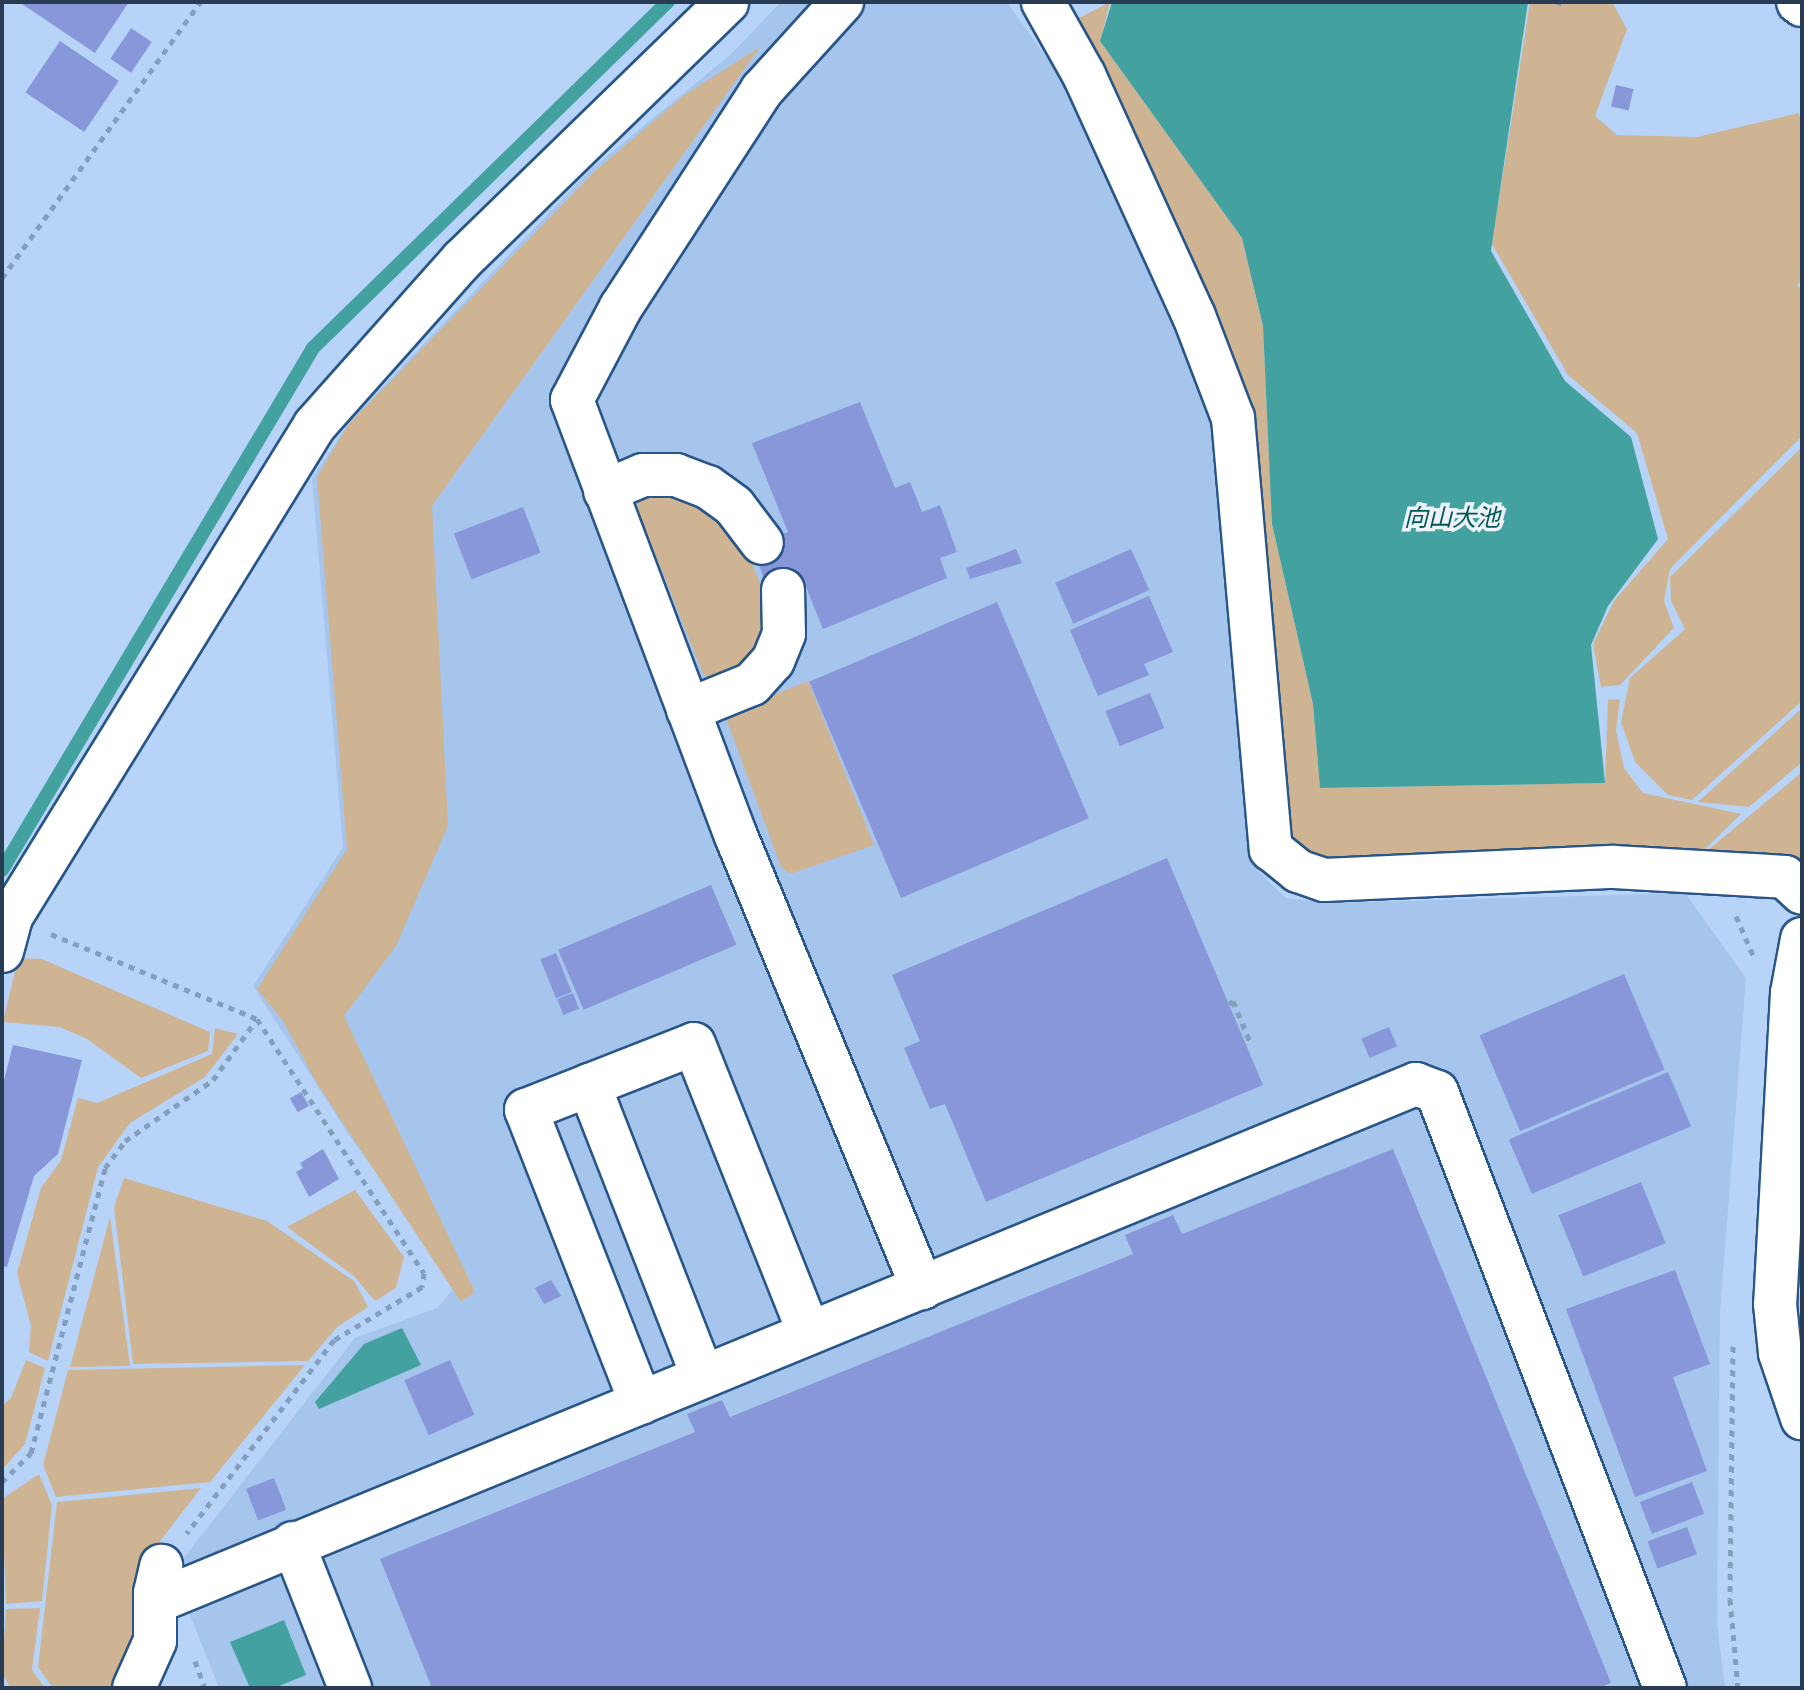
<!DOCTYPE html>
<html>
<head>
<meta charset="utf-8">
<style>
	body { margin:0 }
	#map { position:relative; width:1804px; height:1690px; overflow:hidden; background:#b7d4f8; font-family:"PT Sans","Noto Sans JP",sans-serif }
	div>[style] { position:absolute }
	.built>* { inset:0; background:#a6c5ec }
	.green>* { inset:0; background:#cfb493 }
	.water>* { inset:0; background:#43a2a0 }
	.stream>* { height:14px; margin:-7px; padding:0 7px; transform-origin:7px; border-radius:7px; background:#43a2a0 }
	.building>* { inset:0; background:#8897d9; transform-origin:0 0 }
	.path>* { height:5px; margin-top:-2.5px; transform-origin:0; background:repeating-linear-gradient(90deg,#849ebd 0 6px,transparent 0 12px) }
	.roads { filter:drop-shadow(2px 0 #295689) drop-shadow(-2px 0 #295689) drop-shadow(0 2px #295689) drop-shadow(0 -2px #295689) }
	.minor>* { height:42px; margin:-21px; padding:0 21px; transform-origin:21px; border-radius:21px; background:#fff }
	span { translate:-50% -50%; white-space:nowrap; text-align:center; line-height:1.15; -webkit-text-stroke:7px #edf2f9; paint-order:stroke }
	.water-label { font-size:24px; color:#005756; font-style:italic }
	.frame { position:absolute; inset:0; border:4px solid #283c54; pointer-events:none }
</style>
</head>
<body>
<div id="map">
	<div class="built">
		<i style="clip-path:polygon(781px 2px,1007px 2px,1083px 109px,1221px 411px,1233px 660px,1257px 870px,1286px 898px,1333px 903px,1685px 893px,1746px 978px,1720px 1313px,1717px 1623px,1725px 1688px,219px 1688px,173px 1572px,355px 1338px,437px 1308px,456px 1286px,347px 1132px,253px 986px,343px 847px,312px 478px,350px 421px,591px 169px,730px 55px)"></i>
	</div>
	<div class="green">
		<i style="clip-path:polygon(1110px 2px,1100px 41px,1242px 238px,1263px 326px,1272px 524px,1313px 704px,1320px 788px,1605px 783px,1608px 700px,1620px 699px,1616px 730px,1624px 768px,1643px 793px,1741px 814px,1698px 856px,1320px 868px,1280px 827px,1253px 518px,1071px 22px)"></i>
		<i style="clip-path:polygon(1530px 2px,1612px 2px,1627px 29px,1595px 116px,1617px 135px,1697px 137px,1799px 113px,1802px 125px,1802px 280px,1797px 285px,1802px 291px,1802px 436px,1670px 569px,1664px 601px,1674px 628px,1620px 685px,1601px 687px,1593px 644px,1614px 601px,1668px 539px,1637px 433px,1568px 375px,1492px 244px)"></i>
		<i style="clip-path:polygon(760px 47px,432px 506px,448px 826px,396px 946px,344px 1016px,475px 1292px,461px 1302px,318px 1085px,283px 1021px,257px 989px,347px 849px,317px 477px,348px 425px,595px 171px,683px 96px)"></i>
		<i style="clip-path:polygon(1802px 447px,1802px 701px,1692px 800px,1668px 795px,1635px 762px,1621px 722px,1630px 678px,1685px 629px,1671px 601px,1670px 577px)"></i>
		<i style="clip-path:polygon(661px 488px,704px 506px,744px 544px,771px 610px,771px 630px,744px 668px,711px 680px,703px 674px,637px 508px,639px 498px)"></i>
		<i style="clip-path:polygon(808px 681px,874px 845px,790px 874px,781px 867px,727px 721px,733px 711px)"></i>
		<i style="clip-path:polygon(1802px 708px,1802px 762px,1749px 807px,1698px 802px)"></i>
		<i style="clip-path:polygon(1802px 772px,1800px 868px,1702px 855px)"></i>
		<i style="clip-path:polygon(18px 958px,42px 959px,210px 1032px,208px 1051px,141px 1078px,87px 1039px,60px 1027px,3px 1022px)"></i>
		<i style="clip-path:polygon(215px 1028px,238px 1034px,205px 1077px,130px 1123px,98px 1167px,48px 1361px,29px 1352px,31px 1326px,17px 1273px,41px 1188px,61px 1160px,78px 1098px,97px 1103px,212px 1054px)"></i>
		<i style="clip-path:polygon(124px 1178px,267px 1221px,354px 1281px,368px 1307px,337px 1327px,308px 1361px,133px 1364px,114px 1207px)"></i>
		<i style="clip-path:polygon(355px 1190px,404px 1257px,396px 1288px,375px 1301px,354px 1276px,287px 1227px)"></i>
		<i style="clip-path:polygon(110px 1217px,130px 1366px,70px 1367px)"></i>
		<i style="clip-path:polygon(26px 1360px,45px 1368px,25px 1444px,2px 1470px,2px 1406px,11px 1398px)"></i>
		<i style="clip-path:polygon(305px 1365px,210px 1482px,56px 1497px,43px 1465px,68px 1370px)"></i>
		<i style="clip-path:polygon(39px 1474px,52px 1505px,42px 1601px,6px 1604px,2px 1499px)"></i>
		<i style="clip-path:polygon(201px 1488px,151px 1553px,131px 1664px,111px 1688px,53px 1688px,38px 1667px,57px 1502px)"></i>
		<i style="clip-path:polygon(40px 1608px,32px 1670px,45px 1688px,10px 1688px,2px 1672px,6px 1609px)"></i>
	</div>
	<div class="water">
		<i style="clip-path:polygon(1112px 2px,1528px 2px,1491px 251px,1565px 381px,1631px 437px,1658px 539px,1608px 606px,1591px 645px,1605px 783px,1320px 788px,1313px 704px,1272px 524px,1263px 326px,1242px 238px,1100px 41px)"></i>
		<i style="clip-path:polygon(402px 1328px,421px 1365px,319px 1409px,315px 1402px,364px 1344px)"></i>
		<i style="clip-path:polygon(284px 1620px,306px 1675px,274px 1688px,250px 1688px,230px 1642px)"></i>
	</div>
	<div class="stream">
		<i style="left:2px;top:870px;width:608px;rotate:-59.21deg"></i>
		<i style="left:313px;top:348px;width:496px;rotate:-44.3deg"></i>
	</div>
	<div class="building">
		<i style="clip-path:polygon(19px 2px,129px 2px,95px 53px)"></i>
		<i style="left:131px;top:28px;width:25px;height:37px;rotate:34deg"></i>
		<i style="left:60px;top:41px;width:71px;height:62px;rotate:34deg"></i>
		<i style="left:1616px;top:85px;width:18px;height:22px;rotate:13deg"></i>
		<i style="clip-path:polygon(860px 402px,895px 488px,910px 482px,922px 512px,940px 505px,957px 552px,940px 558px,947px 578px,823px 629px,804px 582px,770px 595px,752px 546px,788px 532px,752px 443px)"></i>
		<i style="left:523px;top:507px;width:49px;height:74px;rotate:69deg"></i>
		<i style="clip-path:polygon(1016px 549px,1022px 563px,970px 579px,966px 568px)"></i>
		<i style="left:1131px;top:549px;width:45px;height:83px;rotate:66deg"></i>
		<i style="clip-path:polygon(1149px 596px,1173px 652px,1144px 664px,1149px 675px,1098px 696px,1070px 630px)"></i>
		<i style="left:997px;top:602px;width:235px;height:204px;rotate:67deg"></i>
		<i style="left:1150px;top:693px;width:38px;height:48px;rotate:68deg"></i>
		<i style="clip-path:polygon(1167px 858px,1263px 1085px,986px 1202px,945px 1104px,930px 1109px,904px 1048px,920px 1041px,892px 975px)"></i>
		<i style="left:711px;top:885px;width:65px;height:166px;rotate:67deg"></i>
		<i style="left:556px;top:953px;width:42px;height:17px;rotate:68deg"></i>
		<i style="left:1624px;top:974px;width:104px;height:157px;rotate:67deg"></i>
		<i style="left:573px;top:993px;width:17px;height:17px;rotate:69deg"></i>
		<i style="left:1389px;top:1027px;width:21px;height:30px;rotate:67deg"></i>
		<i style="clip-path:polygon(13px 1045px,82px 1060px,58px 1154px,34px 1176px,7px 1267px,2px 1266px,2px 1088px)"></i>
		<i style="left:1668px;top:1072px;width:59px;height:173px;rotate:67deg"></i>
		<i style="left:301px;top:1092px;width:16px;height:13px;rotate:60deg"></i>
		<i style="clip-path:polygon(323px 1149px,339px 1179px,309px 1197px,296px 1172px,303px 1168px,300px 1163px)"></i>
		<i style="clip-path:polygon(1393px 1149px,1611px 1683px,1598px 1688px,432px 1688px,380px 1559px,695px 1432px,687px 1414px,722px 1400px,730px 1417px,1133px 1254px,1125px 1235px,1173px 1215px,1182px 1234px)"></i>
		<i style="left:1641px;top:1182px;width:66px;height:89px;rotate:68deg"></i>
		<i style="clip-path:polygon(1675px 1270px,1710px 1364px,1673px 1377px,1707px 1471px,1635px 1497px,1566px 1309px)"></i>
		<i style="clip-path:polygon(551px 1280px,561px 1296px,544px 1304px,535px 1288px)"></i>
		<i style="left:450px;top:1360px;width:60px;height:50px;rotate:66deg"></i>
		<i style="left:274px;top:1478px;width:34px;height:30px;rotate:69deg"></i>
		<i style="left:1692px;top:1482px;width:34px;height:56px;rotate:69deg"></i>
		<i style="left:1687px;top:1527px;width:29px;height:42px;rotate:70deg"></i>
	</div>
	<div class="path">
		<i style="left:1558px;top:5px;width:3px;rotate:-72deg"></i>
		<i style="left:2px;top:278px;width:340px;rotate:-54.3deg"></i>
		<i style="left:1736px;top:916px;width:43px;rotate:66.4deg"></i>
		<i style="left:51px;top:934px;width:223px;rotate:22.4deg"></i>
		<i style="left:257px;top:1019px;width:304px;rotate:56.7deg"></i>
		<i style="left:424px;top:1273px;width:14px;rotate:98deg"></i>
		<i style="left:422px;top:1287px;width:103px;rotate:148.9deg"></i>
		<i style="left:334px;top:1340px;width:243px;rotate:127.3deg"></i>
		<i style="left:1229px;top:1004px;width:5px;rotate:-37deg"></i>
		<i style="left:1233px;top:1001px;width:47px;rotate:67.3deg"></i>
		<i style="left:1733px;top:1346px;width:253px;rotate:90.7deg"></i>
		<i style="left:1730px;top:1599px;width:89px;rotate:84.9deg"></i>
		<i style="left:2px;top:1482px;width:41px;rotate:-45deg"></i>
		<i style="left:31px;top:1453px;width:294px;rotate:-75.4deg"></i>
		<i style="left:105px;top:1168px;width:34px;rotate:-53deg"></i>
		<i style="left:125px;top:1141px;width:107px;rotate:-34.7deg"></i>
		<i style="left:213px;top:1080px;width:75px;rotate:-54.2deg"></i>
		<i style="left:195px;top:1661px;width:29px;rotate:70deg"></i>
	</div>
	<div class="roads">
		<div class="minor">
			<i style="left:842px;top:2px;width:119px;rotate:132.3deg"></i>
			<i style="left:762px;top:90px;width:259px;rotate:123deg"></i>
			<i style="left:621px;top:307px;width:105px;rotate:117.8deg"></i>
			<i style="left:572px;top:400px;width:466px;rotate:69.4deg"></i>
			<i style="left:736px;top:836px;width:489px;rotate:67.6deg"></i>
			<i style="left:1043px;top:2px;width:84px;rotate:60.7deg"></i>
			<i style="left:1084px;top:75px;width:265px;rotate:65.5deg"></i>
			<i style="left:1194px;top:316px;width:109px;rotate:69.1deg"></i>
			<i style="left:1233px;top:418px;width:433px;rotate:85deg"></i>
			<i style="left:1271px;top:849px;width:35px;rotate:39deg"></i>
			<i style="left:1298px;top:871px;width:28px;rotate:19deg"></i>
			<i style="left:1324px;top:880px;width:290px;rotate:-2.6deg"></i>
			<i style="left:1614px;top:867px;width:171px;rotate:3.3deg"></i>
			<i style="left:1785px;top:877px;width:23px;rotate:43deg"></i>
			<i style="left:1798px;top:2px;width:5px;rotate:37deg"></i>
			<i style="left:605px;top:491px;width:41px;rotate:-22.8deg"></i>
			<i style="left:643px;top:475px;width:33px"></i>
			<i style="left:676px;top:475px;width:34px;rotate:21deg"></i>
			<i style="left:708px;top:487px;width:32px;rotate:36deg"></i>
			<i style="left:734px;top:506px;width:46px;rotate:52.9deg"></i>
			<i style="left:688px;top:710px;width:69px;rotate:-22.1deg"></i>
			<i style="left:752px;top:684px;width:31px;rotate:-48deg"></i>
			<i style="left:773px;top:661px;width:29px;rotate:-68deg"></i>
			<i style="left:784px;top:634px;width:44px;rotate:-91.3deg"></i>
			<i style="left:1802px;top:939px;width:55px;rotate:100.5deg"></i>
			<i style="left:1792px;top:993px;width:311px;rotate:93.1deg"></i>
			<i style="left:1775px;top:1304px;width:49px;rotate:84.2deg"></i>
			<i style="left:1780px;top:1353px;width:69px;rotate:71.3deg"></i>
			<i style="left:2px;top:951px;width:35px;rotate:-75deg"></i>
			<i style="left:11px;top:917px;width:578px;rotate:-58.29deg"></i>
			<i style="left:315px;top:425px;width:221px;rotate:-48.3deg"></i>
			<i style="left:462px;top:260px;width:370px;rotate:-44.2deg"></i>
			<i style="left:589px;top:1085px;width:313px;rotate:68.7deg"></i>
			<i style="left:641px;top:1403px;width:315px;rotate:-111.4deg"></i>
			<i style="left:526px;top:1110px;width:180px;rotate:-21.4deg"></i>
			<i style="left:694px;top:1044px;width:311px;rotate:68.3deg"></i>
			<i style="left:293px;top:1543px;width:156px;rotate:68.5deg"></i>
			<i style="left:170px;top:1596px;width:1347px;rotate:-22.34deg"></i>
			<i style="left:1416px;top:1084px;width:22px;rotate:21deg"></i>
			<i style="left:1437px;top:1092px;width:638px;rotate:69.07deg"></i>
			<i style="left:134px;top:1688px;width:51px;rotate:-65.9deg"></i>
			<i style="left:155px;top:1641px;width:48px;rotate:-90deg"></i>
			<i style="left:155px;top:1593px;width:28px;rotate:-77deg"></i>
		</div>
	</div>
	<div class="water-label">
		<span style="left:1452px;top:518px">向山大池</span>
	</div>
	<div class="frame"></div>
</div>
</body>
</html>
